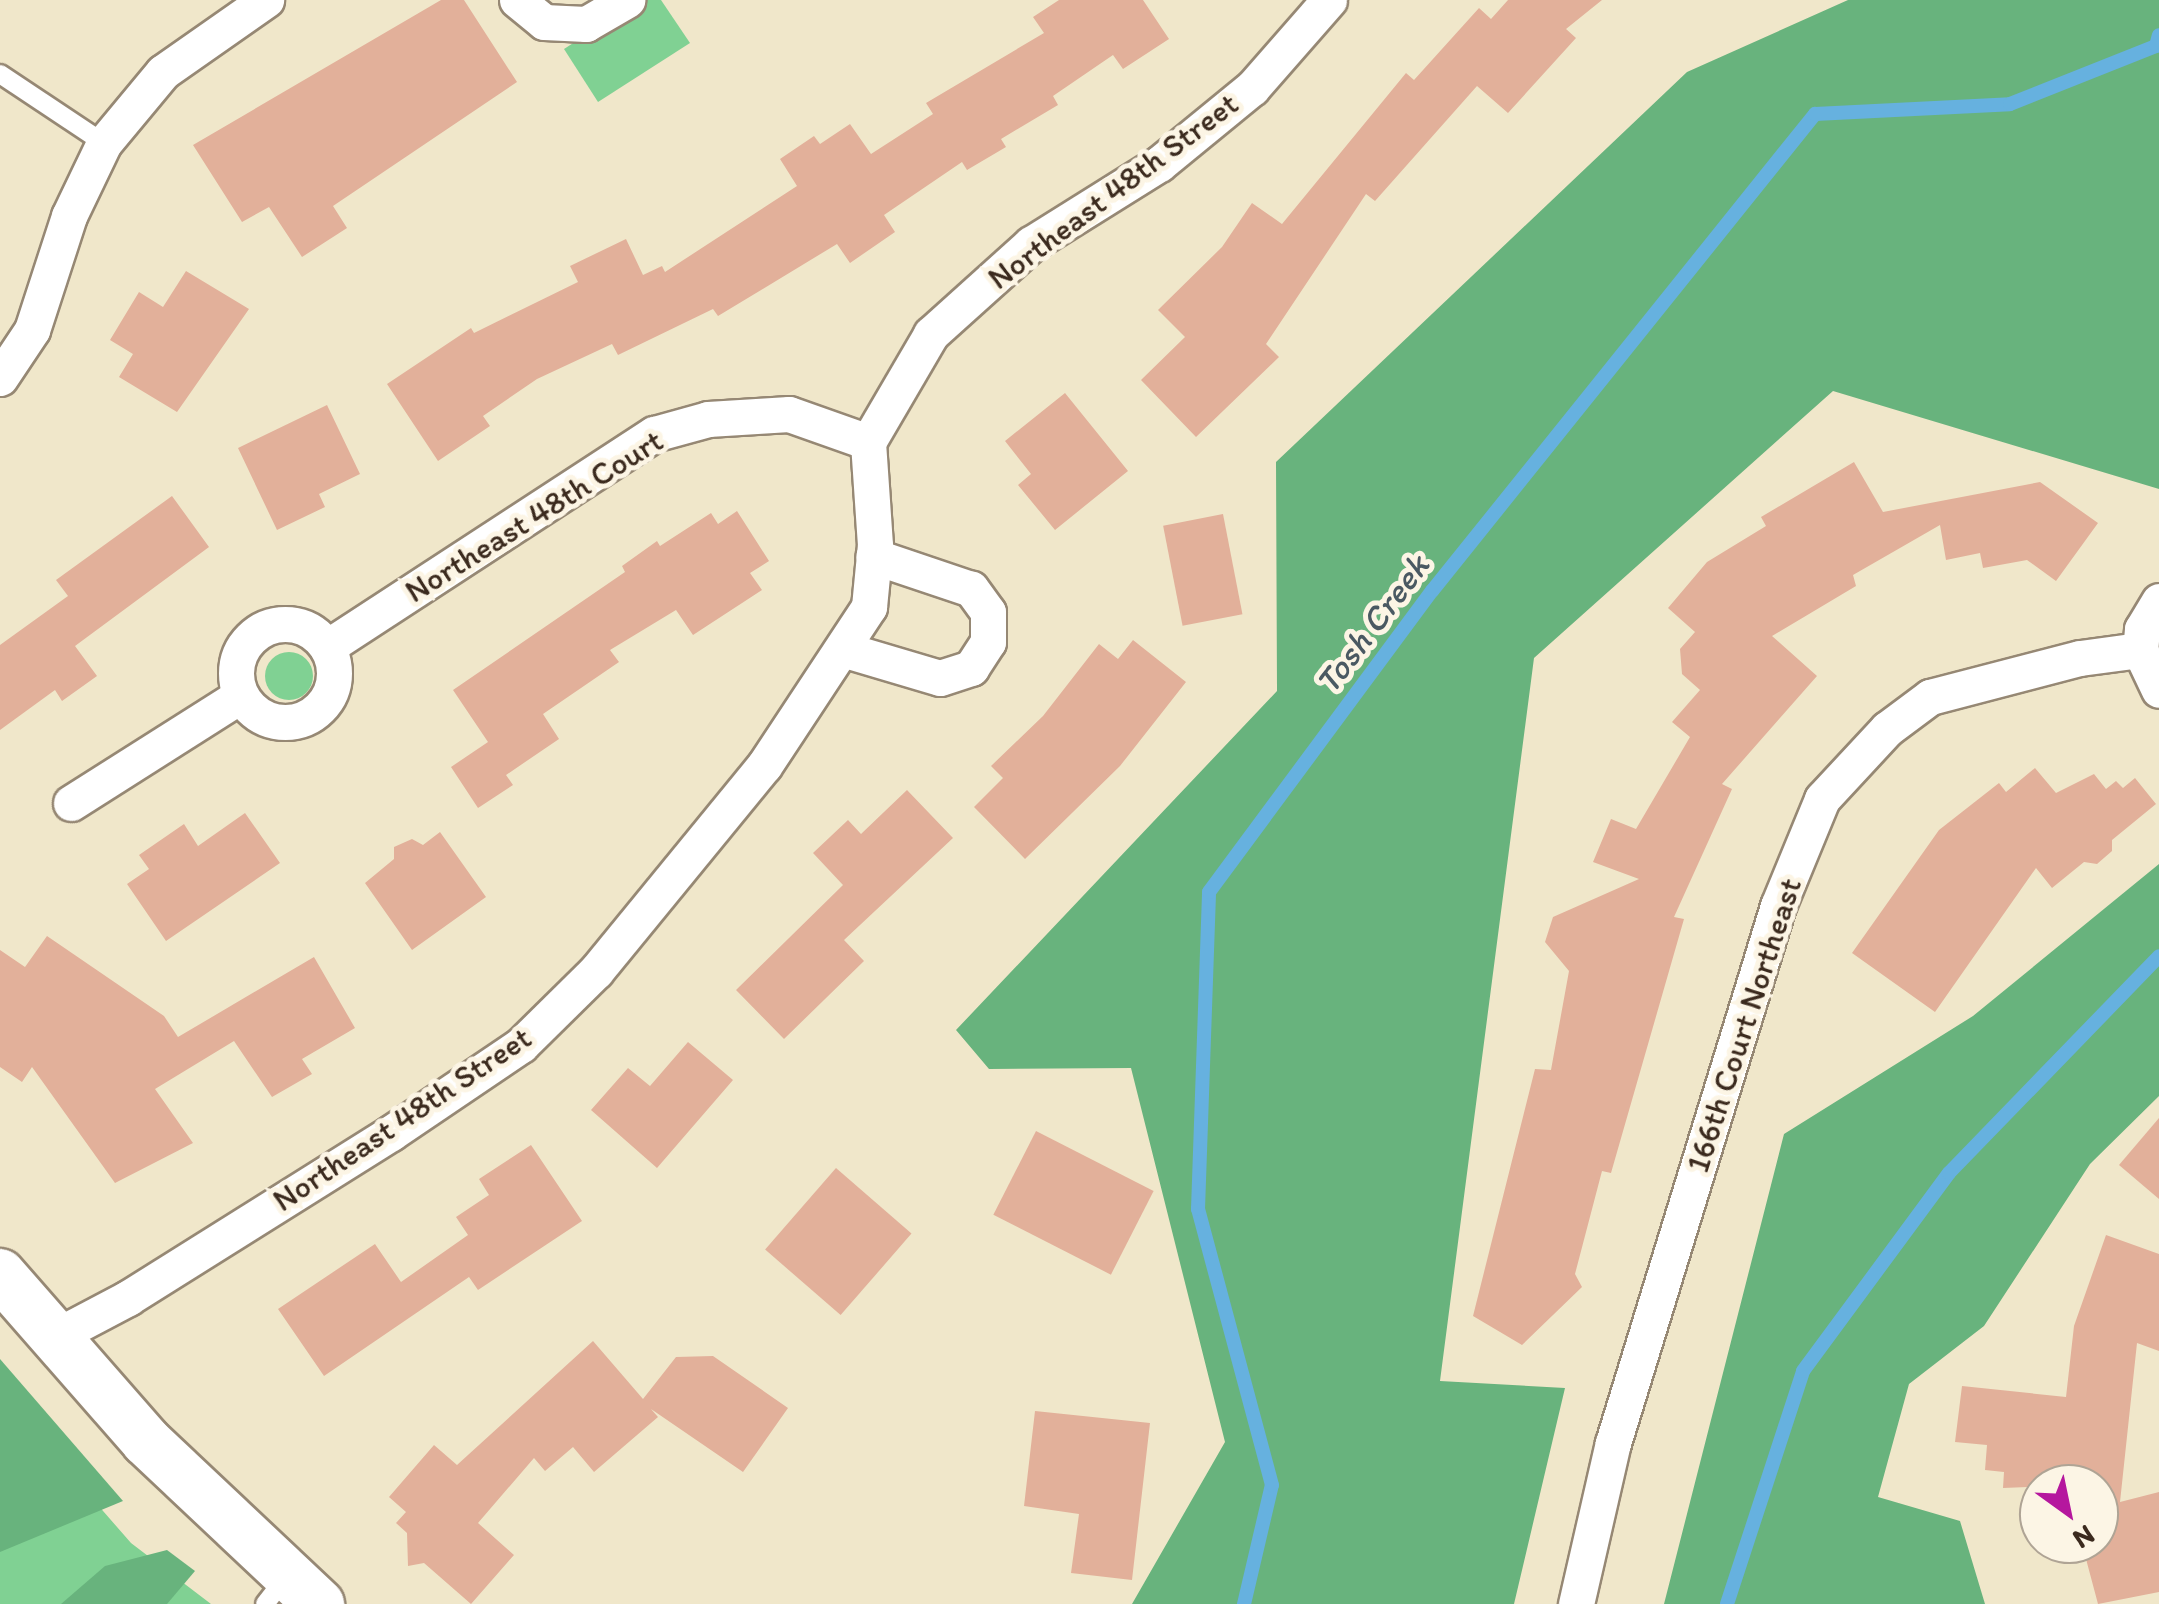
<!DOCTYPE html>
<html>
<head>
<meta charset="utf-8">
<style>
	body { margin:0 }
	#map { position:relative; width:2159px; height:1604px; overflow:hidden; background:#f0e7ca; font-family:Itim,sans-serif }
	div>[style] { position:absolute }
	.green>* { inset:0; background:#80d193 }
	.round { border-radius:50% }
	.forest>* { inset:0; background:#68b37d }
	.stream>* { height:14px; margin:-7px; padding:0 7px; transform-origin:7px; border-radius:7px; background:#66b1df }
	.building>* { inset:0; background:#e2b09a; transform-origin:0 0 }
	.roads { filter:drop-shadow(2px 0 #968874) drop-shadow(-2px 0 #968874) drop-shadow(0 2px #968874) drop-shadow(0 -2px #968874) }
	.lane>* { height:18px; margin:-9px; padding:0 9px; transform-origin:9px; border-radius:9px; background:#fff }
	.street>* { height:35px; margin:-17.5px; padding:0 17.5px; transform-origin:17.5px; border-radius:17.5px; background:#fff }
	.street>.ring { margin:-17.5px; padding:0; box-sizing:content-box; background:none; border:35px solid #fff; border-radius:50% }
	.secondary>* { height:50px; margin:-25px; padding:0 25px; transform-origin:25px; border-radius:25px; background:#fff }
	span { translate:-50% -50%; white-space:nowrap; text-align:center; line-height:1.15; -webkit-text-stroke:10px #fcf5e5; paint-order:stroke }
	.street-label { font-size:32px; color:#3b2a1e }
	.water-label { font-size:35px; color:#4a5962; font-style:italic }
	.north { position:absolute; left:2019px; top:1464px; width:100px; height:100px; box-sizing:border-box; background:#fcf5e5; border:2px solid #afa495; border-radius:50%; rotate:147deg; font-size:28px; font-weight:700; line-height:40px; text-align:center; color:#3b2a1e }
	.north::after { content:''; display:block; margin:auto; width:35px; height:45px; background:#b5179e; clip-path:polygon(50% 0,100% 100%,50% 72%,0 100%) }
</style>
</head>
<body>
<div id="map">
	<div class="green">
		<i style="clip-path:polygon(640px 0,661px 0,690px 43px,598px 102px,564px 49px)"></i>
		<i class="round" style="left:265px;top:652px;width:48px;height:48px"></i>
		<i style="clip-path:polygon(0 1393px,131px 1543px,211px 1604px,0 1604px)"></i>
	</div>
	<div class="forest">
		<i style="clip-path:polygon(1848px 0,2159px 0,2159px 489px,1833px 391px,1534px 658px,1440px 1381px,1565px 1388px,1514px 1604px,1132px 1604px,1225px 1442px,1131px 1068px,989px 1069px,956px 1030px,1277px 691px,1276px 462px,1687px 72px)"></i>
		<i style="clip-path:polygon(2159px 864px,2159px 1096px,2090px 1164px,1984px 1326px,1909px 1384px,1878px 1497px,1960px 1521px,1985px 1604px,1664px 1604px,1784px 1134px,1973px 1016px)"></i>
		<i style="clip-path:polygon(0 1359px,123px 1501px,0 1552px)"></i>
		<i style="clip-path:polygon(167px 1550px,195px 1571px,167px 1604px,61px 1604px,105px 1566px)"></i>
	</div>
	<div class="stream">
		<i style="left:1244px;top:1604px;width:122px;rotate:-76.8deg"></i>
		<i style="left:1272px;top:1485px;width:286px;rotate:-105deg"></i>
		<i style="left:1198px;top:1209px;width:317px;rotate:-88deg"></i>
		<i style="left:1209px;top:892px;width:375px;rotate:-53.5deg"></i>
		<i style="left:1432px;top:591px;width:612px;rotate:-51.24deg"></i>
		<i style="left:1815px;top:114px;width:195px;rotate:-2.9deg"></i>
		<i style="left:2010px;top:104px;width:157px;rotate:-21.7deg"></i>
		<i style="left:2156px;top:46px;width:11px;rotate:-75deg"></i>
		<i style="left:1727px;top:1604px;width:245px;rotate:-71.9deg"></i>
		<i style="left:1803px;top:1371px;width:246px;rotate:-53.6deg"></i>
		<i style="left:1949px;top:1173px;width:302px;rotate:-45.9deg"></i>
	</div>
	<div class="building">
		<i style="clip-path:polygon(441px 0,464px 0,517px 82px,333px 206px,347px 228px,302px 257px,269px 207px,242px 222px,193px 145px)"></i>
		<i style="clip-path:polygon(1059px 0,1143px 0,1169px 39px,1123px 69px,1113px 55px,1053px 96px,1058px 105px,1001px 139px,1006px 147px,967px 170px,962px 162px,884px 215px,895px 232px,850px 263px,837px 244px,718px 316px,713px 309px,618px 355px,612px 344px,537px 379px,483px 416px,490px 426px,438px 461px,387px 384px,471px 328px,474px 333px,578px 282px,570px 266px,626px 239px,643px 275px,662px 266px,665px 272px,797px 186px,780px 159px,814px 136px,820px 144px,850px 124px,871px 154px,933px 114px,926px 103px,1044px 33px,1033px 17px)"></i>
		<i style="clip-path:polygon(1508px 0,1602px 0,1566px 29px,1576px 38px,1508px 113px,1477px 86px,1375px 201px,1366px 194px,1266px 344px,1279px 357px,1196px 437px,1141px 380px,1185px 337px,1158px 310px,1222px 247px,1252px 203px,1282px 224px,1406px 73px,1414px 80px,1479px 8px,1491px 19px)"></i>
		<i style="clip-path:polygon(186px 271px,249px 309px,177px 412px,119px 377px,133px 354px,110px 340px,139px 292px,163px 307px)"></i>
		<i style="clip-path:polygon(1065px 393px,1128px 471px,1055px 530px,1018px 485px,1031px 474px,1005px 441px)"></i>
		<i style="clip-path:polygon(327px 405px,360px 474px,319px 494px,325px 507px,277px 530px,238px 448px)"></i>
		<i style="clip-path:polygon(1854px 462px,1883px 512px,2040px 482px,2098px 523px,2056px 581px,2027px 560px,1983px 568px,1980px 553px,1946px 560px,1940px 525px,1853px 575px,1856px 586px,1772px 636px,1817px 676px,1722px 784px,1732px 789px,1674px 917px,1684px 919px,1611px 1173px,1602px 1171px,1575px 1274px,1582px 1287px,1522px 1345px,1473px 1316px,1535px 1069px,1551px 1070px,1569px 971px,1545px 942px,1553px 917px,1639px 879px,1593px 862px,1611px 819px,1636px 829px,1690px 737px,1672px 722px,1700px 690px,1682px 674px,1680px 649px,1695px 632px,1668px 608px,1707px 562px,1766px 526px,1761px 517px)"></i>
		<i style="clip-path:polygon(172px 496px,209px 547px,75px 646px,97px 676px,62px 701px,55px 690px,0 730px,0 645px,68px 596px,56px 580px)"></i>
		<i style="clip-path:polygon(737px 511px,769px 561px,750px 573px,762px 590px,693px 635px,676px 610px,610px 650px,619px 662px,543px 714px,559px 739px,506px 775px,513px 785px,478px 808px,451px 767px,488px 742px,453px 690px,625px 572px,622px 566px,657px 541px,660px 546px,711px 513px,718px 524px)"></i>
		<i style="left:1223px;top:514px;width:102px;height:61px;rotate:79deg"></i>
		<i style="clip-path:polygon(1133px 640px,1186px 682px,1120px 766px,1025px 859px,974px 807px,1003px 778px,991px 766px,1043px 716px,1099px 644px,1118px 659px)"></i>
		<i style="clip-path:polygon(2035px 768px,2056px 793px,2094px 774px,2106px 789px,2116px 781px,2123px 788px,2135px 778px,2156px 804px,2112px 840px,2112px 851px,2097px 864px,2084px 862px,2052px 888px,2036px 868px,1935px 1012px,1852px 953px,1939px 830px,1999px 783px,2006px 792px)"></i>
		<i style="clip-path:polygon(907px 790px,953px 838px,844px 940px,864px 961px,784px 1039px,736px 990px,843px 885px,813px 853px,848px 820px,861px 834px)"></i>
		<i style="clip-path:polygon(245px 813px,280px 863px,166px 941px,127px 884px,149px 869px,139px 855px,184px 824px,198px 846px)"></i>
		<i style="clip-path:polygon(440px 832px,486px 897px,412px 950px,365px 883px,394px 859px,394px 847px,412px 839px,423px 845px)"></i>
		<i style="clip-path:polygon(47px 936px,164px 1016px,178px 1037px,314px 957px,355px 1028px,302px 1059px,312px 1074px,272px 1097px,234px 1041px,155px 1089px,193px 1143px,115px 1183px,32px 1067px,22px 1082px,0 1067px,0 950px,25px 967px)"></i>
		<i style="clip-path:polygon(688px 1042px,733px 1080px,657px 1168px,591px 1110px,628px 1068px,650px 1086px)"></i>
		<i style="clip-path:polygon(2159px 1118px,2159px 1199px,2119px 1165px)"></i>
		<i style="left:1036px;top:1131px;width:132px;height:94px;rotate:27deg"></i>
		<i style="clip-path:polygon(531px 1145px,582px 1221px,478px 1290px,469px 1277px,324px 1376px,278px 1309px,375px 1244px,401px 1282px,468px 1235px,456px 1217px,489px 1195px,479px 1179px)"></i>
		<i style="left:836px;top:1168px;width:100px;height:108px;rotate:41deg"></i>
		<i style="clip-path:polygon(2106px 1235px,2159px 1254px,2159px 1351px,2137px 1343px,2120px 1502px,2159px 1492px,2159px 1592px,2098px 1604px,2082px 1544px,2099px 1544px,2099px 1484px,2003px 1488px,2004px 1472px,1985px 1470px,1987px 1445px,1955px 1442px,1962px 1386px,2066px 1397px,2074px 1326px)"></i>
		<i style="clip-path:polygon(593px 1341px,643px 1399px,676px 1357px,713px 1356px,788px 1408px,743px 1472px,651px 1409px,658px 1417px,594px 1472px,573px 1447px,545px 1471px,534px 1458px,478px 1523px,514px 1555px,471px 1604px,424px 1563px,408px 1566px,407px 1533px,396px 1523px,406px 1512px,389px 1497px,434px 1445px,457px 1465px)"></i>
		<i style="clip-path:polygon(1035px 1411px,1150px 1423px,1132px 1580px,1071px 1573px,1079px 1514px,1024px 1506px)"></i>
	</div>
	<div class="roads">
		<div class="lane">
			<i style="left:0;top:74px;width:125px;rotate:33.6deg"></i>
			<i style="left:265px;top:1604px;width:36px;rotate:-52deg"></i>
		</div>
		<div class="street">
			<i style="left:517px;top:0;width:35px;rotate:39deg"></i>
			<i style="left:544px;top:22px;width:42px;rotate:2.7deg"></i>
			<i style="left:586px;top:24px;width:48px;rotate:-30.3deg"></i>
			<i style="left:0;top:378px;width:58px;rotate:-56.3deg"></i>
			<i style="left:32px;top:330px;width:120px;rotate:-72deg"></i>
			<i style="left:69px;top:216px;width:81px;rotate:-64.4deg"></i>
			<i style="left:104px;top:143px;width:92px;rotate:-50.3deg"></i>
			<i style="left:163px;top:72px;width:126px;rotate:-35deg"></i>
			<i style="left:2159px;top:601px;width:33px;rotate:121deg"></i>
			<i style="left:2142px;top:629px;width:21px;rotate:95deg"></i>
			<i style="left:2140px;top:650px;width:44px;rotate:64.6deg"></i>
			<i class="ring" style="left:236px;top:624px;width:63px;height:63px"></i>
			<i style="left:327px;top:647px;width:390px;rotate:-33.1deg"></i>
			<i style="left:654px;top:434px;width:56px;rotate:-15.5deg"></i>
			<i style="left:708px;top:419px;width:81px;rotate:-3.5deg"></i>
			<i style="left:789px;top:414px;width:84px;rotate:19.5deg"></i>
			<i style="left:842px;top:649px;width:102px;rotate:16.5deg"></i>
			<i style="left:940px;top:678px;width:33px;rotate:-18deg"></i>
			<i style="left:971px;top:668px;width:31px;rotate:-57deg"></i>
			<i style="left:988px;top:642px;width:30px;rotate:-90deg"></i>
			<i style="left:988px;top:612px;width:29px;rotate:-126deg"></i>
			<i style="left:971px;top:589px;width:103px;rotate:-161.4deg"></i>
			<i style="left:71px;top:803px;width:201px;rotate:-32.4deg"></i>
			<i style="left:54px;top:1337px;width:84px;rotate:-27.8deg"></i>
			<i style="left:128px;top:1298px;width:310px;rotate:-32.1deg"></i>
			<i style="left:391px;top:1133px;width:157px;rotate:-34.1deg"></i>
			<i style="left:521px;top:1045px;width:105px;rotate:-44.6deg"></i>
			<i style="left:596px;top:971px;width:265px;rotate:-50.7deg"></i>
			<i style="left:764px;top:766px;width:191px;rotate:-56.6deg"></i>
			<i style="left:869px;top:607px;width:62px;rotate:-84.5deg"></i>
			<i style="left:875px;top:545px;width:103px;rotate:-93.9deg"></i>
			<i style="left:868px;top:442px;width:125px;rotate:-59.7deg"></i>
			<i style="left:931px;top:334px;width:135px;rotate:-42deg"></i>
			<i style="left:1031px;top:244px;width:151px;rotate:-32deg"></i>
			<i style="left:1159px;top:164px;width:120px;rotate:-39.3deg"></i>
			<i style="left:1252px;top:88px;width:117px;rotate:-48.8deg"></i>
			<i style="left:1576px;top:1604px;width:165px;rotate:-77.1deg"></i>
			<i style="left:1613px;top:1443px;width:562px;rotate:-72.92deg"></i>
			<i style="left:1778px;top:906px;width:116px;rotate:-67.6deg"></i>
			<i style="left:1822px;top:799px;width:96px;rotate:-47.1deg"></i>
			<i style="left:1887px;top:729px;width:54px;rotate:-36.7deg"></i>
			<i style="left:1930px;top:697px;width:155px;rotate:-14.6deg"></i>
			<i style="left:2080px;top:658px;width:61px;rotate:-7.6deg"></i>
		</div>
		<div class="secondary">
			<i style="left:0;top:1274px;width:222px;rotate:48.8deg"></i>
			<i style="left:146px;top:1441px;width:238px;rotate:43.3deg"></i>
		</div>
	</div>
	<div class="street-label">
		<span style="left:1113px;top:191px;rotate:-37deg">Northeast 48th Street</span>
		<span style="left:534px;top:516px;rotate:-32deg">Northeast 48th Court</span>
		<span style="left:1744px;top:1025px;rotate:-72deg">166th Court Northeast</span>
		<span style="left:402px;top:1119px;rotate:-34deg">Northeast 48th Street</span>
	</div>
	<div class="water-label">
		<span style="left:1372px;top:624px;rotate:-53deg">Tosh Creek</span>
	</div>
	<div class="north">N</div>
</div>
</body>
</html>
